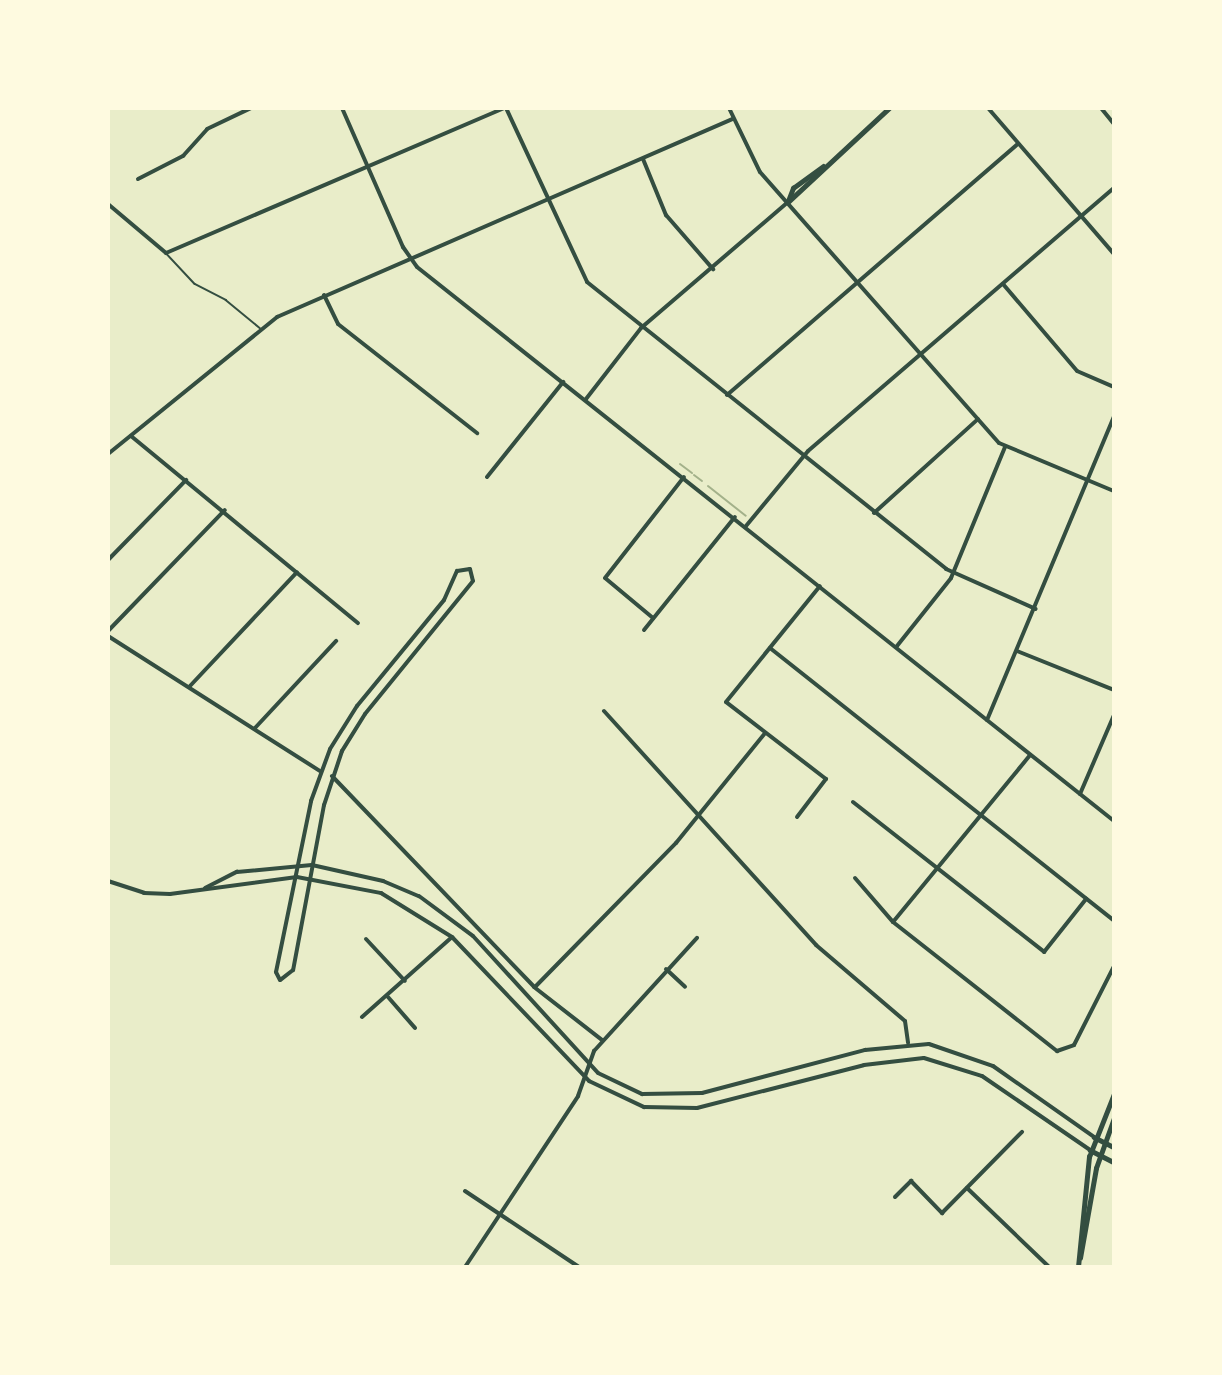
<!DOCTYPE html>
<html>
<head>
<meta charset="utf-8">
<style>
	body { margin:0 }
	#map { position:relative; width:1222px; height:1375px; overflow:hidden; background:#e9edc9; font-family:Barlow,sans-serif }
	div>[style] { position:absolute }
	.stream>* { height:2px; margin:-1px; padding:0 1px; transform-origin:1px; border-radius:1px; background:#a3b18a }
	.service>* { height:1.5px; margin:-0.75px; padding:0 0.75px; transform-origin:0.75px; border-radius:0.75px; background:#344e41 }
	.minor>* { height:4px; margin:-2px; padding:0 2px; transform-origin:2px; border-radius:2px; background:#344e41 }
	.tertiary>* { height:4.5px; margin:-2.25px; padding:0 2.25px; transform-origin:2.25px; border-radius:2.25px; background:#344e41 }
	span { translate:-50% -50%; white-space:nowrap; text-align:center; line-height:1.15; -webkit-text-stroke:5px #fefae0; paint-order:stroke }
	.frame { position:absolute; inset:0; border:110px solid #fefae0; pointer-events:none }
</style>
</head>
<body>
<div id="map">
	<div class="stream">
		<i style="left:680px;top:464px;width:15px;rotate:37deg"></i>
		<i style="left:694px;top:475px;width:10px;rotate:37deg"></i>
		<i style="left:708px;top:486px;width:48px;rotate:38.3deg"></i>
	</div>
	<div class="service">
		<i style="left:166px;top:253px;width:42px;rotate:46.9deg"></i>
		<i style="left:195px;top:284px;width:35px;rotate:27deg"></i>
		<i style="left:226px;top:300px;width:44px;rotate:39.5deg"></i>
	</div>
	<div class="minor">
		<i style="left:342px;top:108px;width:152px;rotate:66.3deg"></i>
		<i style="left:403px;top:247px;width:24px;rotate:55deg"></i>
		<i style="left:417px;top:267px;width:890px;rotate:38.48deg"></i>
		<i style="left:506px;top:108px;width:192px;rotate:65deg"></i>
		<i style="left:587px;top:282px;width:460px;rotate:38.6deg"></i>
		<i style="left:946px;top:569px;width:98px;rotate:24deg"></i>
		<i style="left:729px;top:108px;width:71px;rotate:64.2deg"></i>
		<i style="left:760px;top:172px;width:361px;rotate:48.6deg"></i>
		<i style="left:999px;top:443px;width:125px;rotate:22.7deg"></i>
		<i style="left:988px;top:108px;width:193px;rotate:49.2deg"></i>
		<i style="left:1101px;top:108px;width:21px;rotate:51deg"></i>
		<i style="left:643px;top:159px;width:61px;rotate:67.7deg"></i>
		<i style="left:666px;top:215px;width:72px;rotate:49deg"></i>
		<i style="left:138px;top:179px;width:51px;rotate:-27.1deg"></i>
		<i style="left:183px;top:156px;width:36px;rotate:-48deg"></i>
		<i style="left:207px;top:129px;width:49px;rotate:-25.5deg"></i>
		<i style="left:108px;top:204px;width:76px;rotate:40.2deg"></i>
		<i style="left:166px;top:253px;width:368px;rotate:-23.2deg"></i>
		<i style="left:1003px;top:284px;width:114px;rotate:49.6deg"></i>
		<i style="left:1077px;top:371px;width:40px;rotate:23.4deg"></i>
		<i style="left:324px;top:295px;width:32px;rotate:64deg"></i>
		<i style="left:338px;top:324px;width:177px;rotate:38.1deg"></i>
		<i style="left:727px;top:395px;width:384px;rotate:-40.8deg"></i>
		<i style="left:586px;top:399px;width:90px;rotate:-52.2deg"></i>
		<i style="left:641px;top:328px;width:194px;rotate:-40.6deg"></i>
		<i style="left:131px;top:436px;width:294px;rotate:39.5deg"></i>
		<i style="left:108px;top:454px;width:218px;rotate:-39deg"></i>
		<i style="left:277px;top:317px;width:497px;rotate:-23.5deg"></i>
		<i style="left:487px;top:477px;width:122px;rotate:-51.3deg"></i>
		<i style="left:874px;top:513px;width:140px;rotate:-42.1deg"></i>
		<i style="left:746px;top:526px;width:97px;rotate:-50.4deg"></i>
		<i style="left:808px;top:451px;width:403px;rotate:-40.7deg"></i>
		<i style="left:108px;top:560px;width:112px;rotate:-45.7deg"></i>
		<i style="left:470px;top:569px;width:12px;rotate:76deg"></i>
		<i style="left:473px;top:581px;width:171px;rotate:129.1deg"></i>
		<i style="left:365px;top:714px;width:44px;rotate:121.9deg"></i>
		<i style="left:342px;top:751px;width:57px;rotate:108.4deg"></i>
		<i style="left:324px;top:805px;width:168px;rotate:100.6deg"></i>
		<i style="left:293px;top:970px;width:16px;rotate:142deg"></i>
		<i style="left:280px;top:980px;width:9px;rotate:-117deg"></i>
		<i style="left:276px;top:972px;width:175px;rotate:-78.4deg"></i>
		<i style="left:311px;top:801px;width:55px;rotate:-69.9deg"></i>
		<i style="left:330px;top:749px;width:51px;rotate:-57.9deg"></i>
		<i style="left:357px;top:706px;width:137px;rotate:-50.6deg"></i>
		<i style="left:444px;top:600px;width:32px;rotate:-66deg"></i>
		<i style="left:457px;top:571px;width:13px;rotate:-9deg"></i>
		<i style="left:653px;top:618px;width:62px;rotate:-140.2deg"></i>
		<i style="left:605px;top:578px;width:128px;rotate:-52deg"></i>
		<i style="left:644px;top:630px;width:145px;rotate:-51.2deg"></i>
		<i style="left:108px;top:631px;width:168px;rotate:-46deg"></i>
		<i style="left:108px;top:636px;width:251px;rotate:32.5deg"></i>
		<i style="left:897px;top:646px;width:87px;rotate:-51.5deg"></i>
		<i style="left:951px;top:578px;width:142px;rotate:-67.6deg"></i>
		<i style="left:770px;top:648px;width:439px;rotate:38.4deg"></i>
		<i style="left:1017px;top:651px;width:105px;rotate:21.9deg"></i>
		<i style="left:190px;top:686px;width:156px;rotate:-46.8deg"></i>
		<i style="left:604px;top:711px;width:316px;rotate:47.8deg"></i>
		<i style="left:816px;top:945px;width:117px;rotate:40.5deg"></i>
		<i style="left:905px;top:1021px;width:22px;rotate:82deg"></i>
		<i style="left:987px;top:720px;width:329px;rotate:-67.3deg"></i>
		<i style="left:255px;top:728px;width:119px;rotate:-47deg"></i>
		<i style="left:332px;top:776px;width:292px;rotate:46.2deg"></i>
		<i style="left:534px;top:987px;width:86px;rotate:37.9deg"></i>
		<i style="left:1080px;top:794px;width:86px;rotate:-66.7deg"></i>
		<i style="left:853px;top:802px;width:243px;rotate:38.1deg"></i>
		<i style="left:1044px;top:952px;width:68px;rotate:-51.6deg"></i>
		<i style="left:797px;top:817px;width:48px;rotate:-52.7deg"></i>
		<i style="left:826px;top:779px;width:126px;rotate:-142.4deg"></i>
		<i style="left:726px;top:702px;width:149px;rotate:-51deg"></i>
		<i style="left:855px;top:878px;width:58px;rotate:49.2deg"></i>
		<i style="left:893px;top:922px;width:209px;rotate:38.2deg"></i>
		<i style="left:1057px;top:1051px;width:18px;rotate:-19deg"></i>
		<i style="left:1074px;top:1045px;width:89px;rotate:-63.1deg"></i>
		<i style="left:108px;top:881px;width:38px;rotate:18deg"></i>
		<i style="left:144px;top:893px;width:26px;rotate:2deg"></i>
		<i style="left:170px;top:894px;width:128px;rotate:-7.6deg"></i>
		<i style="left:297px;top:877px;width:86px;rotate:10.8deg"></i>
		<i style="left:381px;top:893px;width:84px;rotate:31.8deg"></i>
		<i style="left:452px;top:937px;width:199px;rotate:46.4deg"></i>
		<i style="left:589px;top:1081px;width:61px;rotate:25.3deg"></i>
		<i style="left:644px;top:1107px;width:53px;rotate:1.1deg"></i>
		<i style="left:697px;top:1108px;width:172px;rotate:-14.4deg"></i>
		<i style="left:864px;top:1065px;width:60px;rotate:-6.7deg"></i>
		<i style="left:924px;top:1058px;width:61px;rotate:17.2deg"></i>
		<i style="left:982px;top:1076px;width:131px;rotate:34.4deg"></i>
		<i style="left:205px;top:888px;width:36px;rotate:-27deg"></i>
		<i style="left:237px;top:872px;width:75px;rotate:-5.3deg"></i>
		<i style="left:312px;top:865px;width:73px;rotate:12.7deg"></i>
		<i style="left:383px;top:881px;width:39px;rotate:23deg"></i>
		<i style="left:419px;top:896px;width:67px;rotate:36.5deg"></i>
		<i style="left:473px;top:936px;width:185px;rotate:47.6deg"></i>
		<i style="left:598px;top:1073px;width:49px;rotate:25.5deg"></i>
		<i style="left:642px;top:1094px;width:60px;rotate:-1deg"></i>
		<i style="left:702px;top:1093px;width:169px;rotate:-14.8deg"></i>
		<i style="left:865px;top:1050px;width:64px;rotate:-5.4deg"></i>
		<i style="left:929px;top:1044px;width:68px;rotate:19deg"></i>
		<i style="left:993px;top:1066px;width:123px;rotate:35.1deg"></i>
		<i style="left:893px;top:922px;width:216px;rotate:-50.6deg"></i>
		<i style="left:366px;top:939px;width:57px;rotate:47.1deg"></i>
		<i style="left:666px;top:969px;width:26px;rotate:43deg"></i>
		<i style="left:535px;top:987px;width:202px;rotate:-45.6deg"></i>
		<i style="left:676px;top:843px;width:141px;rotate:-51deg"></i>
		<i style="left:388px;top:997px;width:41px;rotate:48.9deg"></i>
		<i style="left:362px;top:1017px;width:120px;rotate:-41.6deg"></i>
		<i style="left:967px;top:1188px;width:114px;rotate:43.9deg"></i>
		<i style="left:465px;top:1191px;width:137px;rotate:33.7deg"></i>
		<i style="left:895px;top:1197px;width:23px;rotate:-45deg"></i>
		<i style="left:911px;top:1181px;width:45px;rotate:45.9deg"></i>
		<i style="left:942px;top:1213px;width:114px;rotate:-45.4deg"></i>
		<i style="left:465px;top:1267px;width:205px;rotate:-56.5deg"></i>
		<i style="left:578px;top:1096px;width:48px;rotate:-70.4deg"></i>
		<i style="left:594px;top:1051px;width:153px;rotate:-47.7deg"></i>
	</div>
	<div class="tertiary">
		<i style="left:788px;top:201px;width:14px;rotate:-69deg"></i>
		<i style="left:793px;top:188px;width:37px;rotate:-36deg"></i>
		<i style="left:788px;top:202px;width:138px;rotate:-42.9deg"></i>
		<i style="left:1094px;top:1137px;width:22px;rotate:27deg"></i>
		<i style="left:1090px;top:1150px;width:27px;rotate:27deg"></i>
		<i style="left:1080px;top:1258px;width:91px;rotate:-79.9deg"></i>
		<i style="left:1096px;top:1168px;width:53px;rotate:-70.2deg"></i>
		<i style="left:1078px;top:1267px;width:111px;rotate:-84.3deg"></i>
		<i style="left:1089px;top:1157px;width:68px;rotate:-68.4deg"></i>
	</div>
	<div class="frame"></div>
</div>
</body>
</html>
